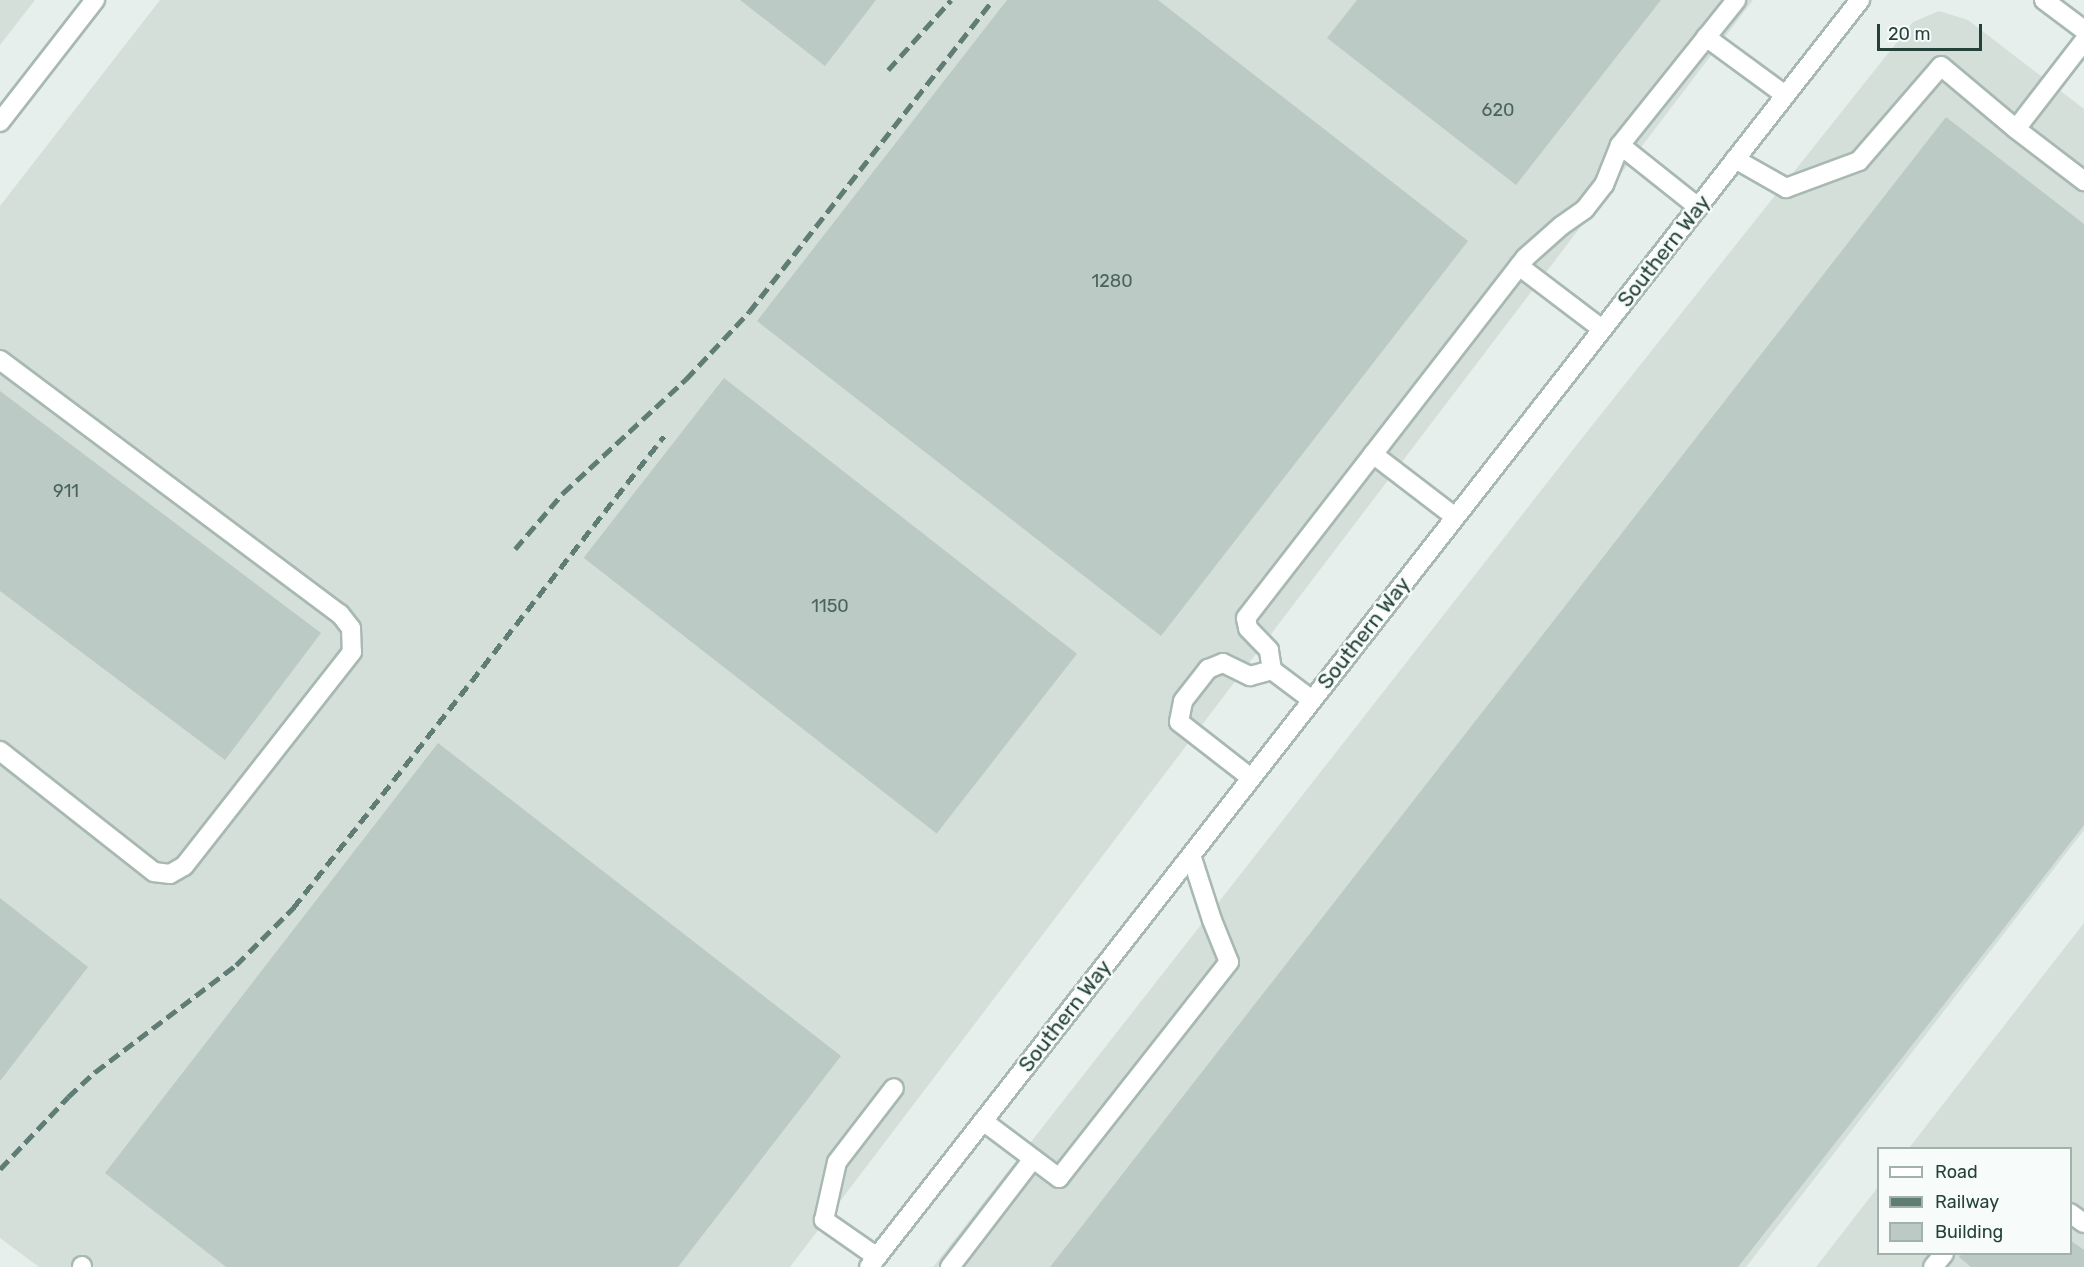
<!DOCTYPE html>
<html>
<head>
<meta charset="utf-8">
<style>
	body { margin:0 }
	#map { position:relative; width:2084px; height:1267px; overflow:hidden; background:#e6efeb; font-family:Rubik,sans-serif }
	div>[style] { position:absolute }
	.built>* { inset:0; background:#d4dfda }
	.building>* { inset:0; background:#bbcac4; transform-origin:0 0 }
	.roads { filter:drop-shadow(2px 0 #a8b8b2) drop-shadow(-2px 0 #a8b8b2) drop-shadow(0 2px #a8b8b2) drop-shadow(0 -2px #a8b8b2) }
	.service>* { height:18px; margin:-9px; padding:0 9px; transform-origin:9px; border-radius:9px; background:#fff }
	.minor>* { height:18px; margin:-9px; padding:0 9px; transform-origin:9px; border-radius:9px; background:#fff }
	.secondary>* { height:18px; margin:-9px; padding:0 9px; transform-origin:9px; border-radius:9px; background:#fff }
	.rail>* { height:4.5px; margin-top:-2.25px; transform-origin:0; background:repeating-linear-gradient(90deg,#5f7d75 0 12px,transparent 0 18px) }
	span { translate:-50% -50%; white-space:nowrap; text-align:center; line-height:1.15; -webkit-text-stroke:5px #f7fbf9; paint-order:stroke }
	.number-label { font-size:18px; color:#4a645c }
	.number-label span { -webkit-text-stroke-width:0 }
	.street-label { font-size:21px; color:#24423a }
	.legend { position:absolute; left:1877px; top:1147px; width:195px; height:108px; box-sizing:border-box; background:#f7fbf9; border:2px solid #a3b1ad; margin:0; padding:8px 10px; list-style:none; font-size:18px; color:#24423a }
	.legend li { display:flex; align-items:center; gap:12px; height:30px }
	.legend b { width:30px; border:2px solid #a3b1ad }
	.scale { position:absolute; left:1877px; top:24px; width:105px; height:27px; box-sizing:border-box; border:3px solid #24423a; border-top:0; padding-left:8px; font-size:18px; line-height:21px; white-space:nowrap; color:#24423a; -webkit-text-stroke:4px #f7fbf9; paint-order:stroke }
</style>
</head>
<body>
<div id="map">
	<div class="built">
		<i style="clip-path:polygon(0 0,35px 0,0 45px)"></i>
		<i style="clip-path:polygon(160px 0,1753px 0,790px 1267px,39px 1267px,0 1238px,0 206px)"></i>
		<i style="clip-path:polygon(1939px 11px,1968px 20px,2084px 109px,2084px 830px,1746px 1267px,933px 1267px,1579px 442px,1913px 22px)"></i>
		<i style="clip-path:polygon(2084px 923px,2084px 1267px,1816px 1267px,1878px 1187px,1878px 1254px,2070px 1254px,2070px 1148px,1909px 1148px)"></i>
	</div>
	<div class="building">
		<i style="clip-path:polygon(740px 0,876px 0,825px 66px)"></i>
		<i style="clip-path:polygon(1007px 0,1158px 0,1468px 241px,1161px 636px,757px 321px)"></i>
		<i style="clip-path:polygon(1357px 0,1661px 0,1516px 185px,1327px 38px)"></i>
		<i style="clip-path:polygon(1946px 117px,2084px 224px,2084px 825px,2022px 905px,1738px 1267px,1050px 1267px)"></i>
		<i style="left:724px;top:378px;width:448px;height:228px;rotate:38deg"></i>
		<i style="clip-path:polygon(0 391px,321px 633px,225px 760px,0 591px)"></i>
		<i style="clip-path:polygon(438px 743px,841px 1056px,678px 1267px,226px 1267px,105px 1173px)"></i>
		<i style="clip-path:polygon(0 898px,88px 967px,0 1081px)"></i>
		<i style="clip-path:polygon(2070px 1240px,2084px 1250px,2084px 1267px,1971px 1267px,1959px 1257px,1962px 1254px,2070px 1254px)"></i>
	</div>
	<div class="roads">
		<div class="service">
			<i style="left:1706px;top:37px;width:98px;rotate:36.3deg"></i>
			<i style="left:2084px;top:41px;width:111px;rotate:127.7deg"></i>
			<i style="left:2016px;top:129px;width:86px;rotate:37.4deg"></i>
			<i style="left:1620px;top:145px;width:100px;rotate:38.5deg"></i>
			<i style="left:1735px;top:159px;width:59px;rotate:29.6deg"></i>
			<i style="left:1786px;top:188px;width:78px;rotate:-20.3deg"></i>
			<i style="left:1859px;top:161px;width:125px;rotate:-49.2deg"></i>
			<i style="left:1941px;top:66px;width:98px;rotate:40deg"></i>
			<i style="left:1519px;top:266px;width:104px;rotate:37.2deg"></i>
			<i style="left:0;top:360px;width:424px;rotate:36.8deg"></i>
			<i style="left:340px;top:614px;width:18px;rotate:52deg"></i>
			<i style="left:351px;top:628px;width:24px;rotate:88deg"></i>
			<i style="left:352px;top:652px;width:272px;rotate:128.1deg"></i>
			<i style="left:184px;top:866px;width:16px;rotate:150deg"></i>
			<i style="left:170px;top:874px;width:16px;rotate:-173deg"></i>
			<i style="left:154px;top:872px;width:196px;rotate:-141.8deg"></i>
			<i style="left:1373px;top:454px;width:103px;rotate:37.5deg"></i>
			<i style="left:1272px;top:670px;width:50px;rotate:36.9deg"></i>
			<i style="left:1251px;top:778px;width:91px;rotate:-142.1deg"></i>
			<i style="left:1179px;top:722px;width:21px;rotate:-79deg"></i>
			<i style="left:1183px;top:701px;width:41px;rotate:-52deg"></i>
			<i style="left:1208px;top:669px;width:16px;rotate:-22deg"></i>
			<i style="left:1223px;top:663px;width:30px;rotate:26deg"></i>
			<i style="left:1250px;top:676px;width:23px;rotate:-15deg"></i>
			<i style="left:1272px;top:670px;width:20px;rotate:-99deg"></i>
			<i style="left:1269px;top:650px;width:30px;rotate:-134deg"></i>
			<i style="left:1248px;top:628px;width:10px;rotate:-101deg"></i>
			<i style="left:1246px;top:618px;width:455px;rotate:-52.2deg"></i>
			<i style="left:1525px;top:258px;width:48px;rotate:-41.6deg"></i>
			<i style="left:1561px;top:226px;width:29px;rotate:-35deg"></i>
			<i style="left:1585px;top:209px;width:31px;rotate:-52deg"></i>
			<i style="left:1604px;top:185px;width:43px;rotate:-68.2deg"></i>
			<i style="left:1620px;top:145px;width:186px;rotate:-51.3deg"></i>
			<i style="left:983px;top:1121px;width:95px;rotate:36.9deg"></i>
			<i style="left:1059px;top:1178px;width:275px;rotate:-51.8deg"></i>
			<i style="left:1229px;top:962px;width:45px;rotate:-112deg"></i>
			<i style="left:1212px;top:920px;width:68px;rotate:-107.9deg"></i>
			<i style="left:2070px;top:1213px;width:17px;rotate:36deg"></i>
			<i style="left:877px;top:1257px;width:65px;rotate:-145.1deg"></i>
			<i style="left:824px;top:1220px;width:59px;rotate:-77.4deg"></i>
			<i style="left:837px;top:1162px;width:93px;rotate:-52.4deg"></i>
			<i style="left:82px;top:1266px;width:1px;rotate:90deg"></i>
			<i style="left:950px;top:1267px;width:136px;rotate:-52.5deg"></i>
			<i style="left:1933px;top:1267px;width:17px;rotate:-50deg"></i>
		</div>
		<div class="minor">
			<i style="left:0;top:122px;width:155px;rotate:-52.1deg"></i>
			<i style="left:869px;top:1267px;width:1609px;rotate:-51.97deg"></i>
		</div>
		<div class="secondary">
			<i style="left:2044px;top:0;width:50px;rotate:36.9deg"></i>
		</div>
	</div>
	<div class="rail">
		<i style="left:888px;top:70px;width:94px;rotate:-48deg"></i>
		<i style="left:515px;top:549px;width:74px;rotate:-49.4deg"></i>
		<i style="left:563px;top:493px;width:168px;rotate:-42.8deg"></i>
		<i style="left:686px;top:379px;width:92px;rotate:-46.8deg"></i>
		<i style="left:749px;top:312px;width:392px;rotate:-52deg"></i>
		<i style="left:0;top:1169px;width:99px;rotate:-46.6deg"></i>
		<i style="left:68px;top:1097px;width:37px;rotate:-43deg"></i>
		<i style="left:95px;top:1072px;width:177px;rotate:-37.2deg"></i>
		<i style="left:236px;top:965px;width:81px;rotate:-45deg"></i>
		<i style="left:293px;top:908px;width:600px;rotate:-51.83deg"></i>
	</div>
	<div class="number-label">
		<span style="left:1498px;top:110px">620</span>
		<span style="left:1112px;top:281px">1280</span>
		<span style="left:66px;top:491px">911</span>
		<span style="left:830px;top:606px">1150</span>
	</div>
	<div class="street-label">
		<span style="left:1664px;top:251px;rotate:-52deg">Southern Way</span>
		<span style="left:1364px;top:633px;rotate:-52deg">Southern Way</span>
		<span style="left:1065px;top:1016px;rotate:-52deg">Southern Way</span>
	</div>
	<ul class="legend">
	<li><b style="height:8px;background:#fff"></b>Road</li>
	<li><b style="height:8px;background:#5f7d75"></b>Railway</li>
	<li><b style="height:16px;background:#bbcac4"></b>Building</li>
	</ul>
	<div class="scale">20 m</div>
</div>
</body>
</html>
